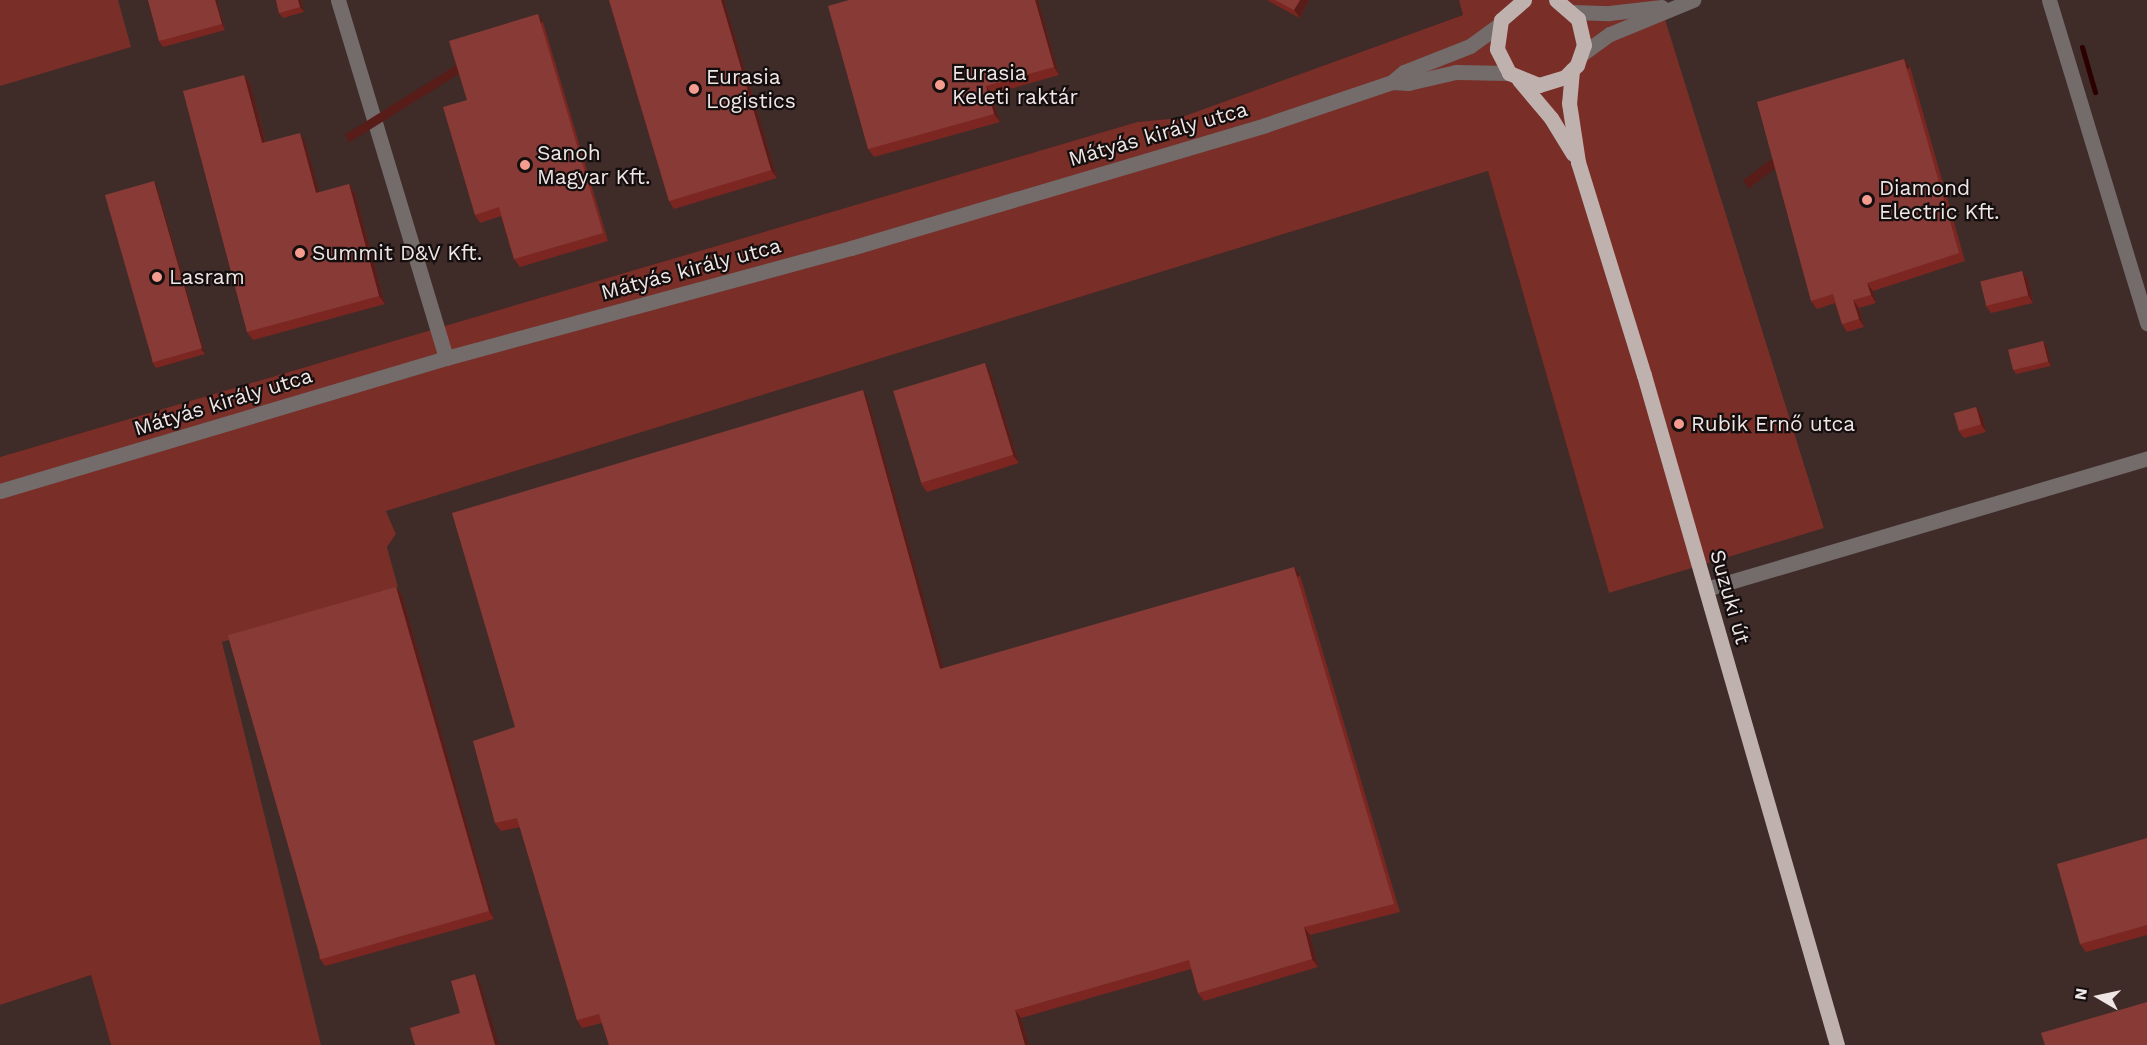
<!DOCTYPE html>
<html>
<head>
<meta charset="utf-8">
<style>
	body { margin:0 }
	#map { position:relative; width:2147px; height:1045px; overflow:hidden; background:#302422; font-family:"Work Sans",sans-serif }
	div>[style] { position:absolute }
	.built>* { inset:0; background:#3f2c29 }
	.green>* { inset:0; background:#792e27 }
	.stream>* { height:5px; margin:-2.5px; padding:0 2.5px; transform-origin:2.5px; border-radius:2.5px; background:#2b0000 }
	.minor>* { height:15px; margin:-7.5px; padding:0 7.5px; transform-origin:7.5px; border-radius:7.5px; background:#736c6b }
	.major>* { height:15px; margin:-7.5px; padding:0 7.5px; transform-origin:7.5px; border-radius:7.5px; background:#bfb1ae }
	.wall>* { inset:0; background:#7c2621 }
	.shaded-wall>* { inset:0; background:#581d18; transform-origin:0 0 }
	.building>* { inset:0; background:#883b36; transform-origin:0 0 }
	.dots>* { width:16px; height:16px; translate:-50% -50%; box-sizing:border-box; border:3px solid #140e0e; border-radius:50% }
	span { translate:-50% -50%; white-space:nowrap; text-align:center; line-height:1.15; -webkit-text-stroke:4.5px #140e0e; paint-order:stroke }
	.poi-label { font-size:21px; color:#efe6e5 }
	.left { translate:0 -50%; text-align:left }
	.street-label { font-size:21px; color:#efe6e5 }
	.north { position:absolute; left:2069px; top:967px; width:60px; height:60px; -webkit-text-stroke:4px #140e0e; paint-order:stroke; rotate:279deg; font-size:16px; font-weight:700; line-height:24px; text-align:center; color:#efe6e5 }
	.north::after { content:''; display:block; margin:auto; width:21px; height:27px; background:#efe6e5; clip-path:polygon(50% 0,100% 100%,50% 72%,0 100%) }
</style>
</head>
<body>
<div id="map">
	<div class="built">
		<i style="clip-path:polygon(0 0,1459px 0,1463px 15px,1179px 118px,1137px 122px,0 457px)"></i>
		<i style="clip-path:polygon(1659px 0,2147px 0,2147px 1045px,321px 1045px,222px 642px,398px 587px,387px 547px,396px 534px,386px 511px,1488px 171px,1609px 593px,1824px 527px)"></i>
		<i style="clip-path:polygon(91px 975px,111px 1045px,0 1045px,0 1005px)"></i>
	</div>
	<div class="green">
		<i style="clip-path:polygon(0 0,118px 0,131px 47px,0 86px)"></i>
		<i style="clip-path:polygon(1459px 0,1659px 0,1824px 528px,1609px 593px,1488px 171px,386px 511px,396px 534px,387px 547px,398px 587px,222px 642px,321px 1045px,111px 1045px,91px 975px,0 1005px,0 457px,1137px 122px,1179px 118px,1463px 15px)"></i>
	</div>
	<div class="stream">
		<i style="left:2082px;top:47px;width:47px;rotate:73.9deg"></i>
	</div>
	<div class="minor">
		<i style="left:338px;top:0;width:374px;rotate:73.2deg"></i>
		<i style="left:2049px;top:0;width:338px;rotate:73.1deg"></i>
		<i style="left:1573px;top:12px;width:36px;rotate:2deg"></i>
		<i style="left:1609px;top:13px;width:53px;rotate:-6.5deg"></i>
		<i style="left:1582px;top:54px;width:34px;rotate:-36deg"></i>
		<i style="left:1610px;top:34px;width:90px;rotate:-22.3deg"></i>
		<i style="left:1392px;top:82px;width:16px;rotate:4deg"></i>
		<i style="left:1408px;top:83px;width:49px;rotate:-12.9deg"></i>
		<i style="left:1456px;top:72px;width:53px;rotate:1.1deg"></i>
		<i style="left:0;top:491px;width:465px;rotate:-16.6deg"></i>
		<i style="left:446px;top:358px;width:420px;rotate:-15.2deg"></i>
		<i style="left:851px;top:248px;width:432px;rotate:-16.5deg"></i>
		<i style="left:1265px;top:125px;width:134px;rotate:-18.7deg"></i>
		<i style="left:1392px;top:82px;width:16px;rotate:-40deg"></i>
		<i style="left:1404px;top:72px;width:71px;rotate:-21.5deg"></i>
		<i style="left:1470px;top:46px;width:36px;rotate:-36deg"></i>
		<i style="left:1706px;top:589px;width:460px;rotate:-16.5deg"></i>
	</div>
	<div class="major">
		<i style="left:1524px;top:0;width:30px;rotate:139deg"></i>
		<i style="left:1501px;top:20px;width:29px;rotate:98deg"></i>
		<i style="left:1497px;top:49px;width:27px;rotate:63deg"></i>
		<i style="left:1509px;top:73px;width:32px;rotate:22deg"></i>
		<i style="left:1539px;top:85px;width:27px;rotate:-17deg"></i>
		<i style="left:1565px;top:77px;width:17px;rotate:-45deg"></i>
		<i style="left:1577px;top:65px;width:21px;rotate:-71deg"></i>
		<i style="left:1584px;top:45px;width:27px;rotate:-103deg"></i>
		<i style="left:1578px;top:19px;width:29px;rotate:-139deg"></i>
		<i style="left:1572px;top:70px;width:33px;rotate:95deg"></i>
		<i style="left:1569px;top:103px;width:60px;rotate:81.3deg"></i>
		<i style="left:1578px;top:162px;width:223px;rotate:72.8deg"></i>
		<i style="left:1644px;top:375px;width:697px;rotate:73.93deg"></i>
		<i style="left:1519px;top:80px;width:50px;rotate:49.9deg"></i>
		<i style="left:1551px;top:118px;width:42px;rotate:58.6deg"></i>
	</div>
	<div class="wall">
		<i style="clip-path:polygon(148px 0,217px 0,225px 30px,163px 47px,159px 41px)"></i>
		<i style="clip-path:polygon(276px 0,301px 0,304px 12px,283px 18px,279px 13px)"></i>
		<i style="clip-path:polygon(609px 0,724px 0,777px 178px,674px 209px,669px 201px)"></i>
		<i style="clip-path:polygon(849px 0,1038px 0,1059px 75px,992px 94px,1000px 122px,874px 157px,868px 149px)"></i>
		<i style="clip-path:polygon(1268px 0,1309px 0,1300px 18px,1270px 2px)"></i>
		<i style="clip-path:polygon(538px 14px,543px 22px,608px 241px,520px 267px,514px 259px,501px 216px,480px 223px,475px 215px,467px 100px)"></i>
		<i style="clip-path:polygon(1904px 59px,1910px 67px,1965px 261px,1873px 291px,1876px 303px,1859px 308px,1864px 327px,1847px 332px,1842px 324px,1835px 303px,1817px 309px,1811px 301px)"></i>
		<i style="clip-path:polygon(244px 75px,250px 83px,266px 142px,305px 141px,319px 193px,349px 184px,355px 193px,385px 304px,253px 340px,247px 332px)"></i>
		<i style="clip-path:polygon(157px 186px,205px 354px,156px 368px,152px 362px)"></i>
		<i style="clip-path:polygon(2022px 271px,2028px 279px,2033px 303px,1991px 313px,1985px 305px)"></i>
		<i style="clip-path:polygon(2043px 341px,2047px 346px,2051px 366px,2016px 374px,2013px 369px)"></i>
		<i style="clip-path:polygon(990px 371px,1019px 463px,927px 492px,921px 484px)"></i>
		<i style="clip-path:polygon(868px 399px,943px 668px,1300px 575px,1400px 912px,1310px 935px,1318px 967px,1204px 1001px,1198px 993px,1191px 969px,1021px 1018px,1029px 1045px,609px 1045px,602px 1023px,582px 1028px,577px 1020px,520px 827px,501px 831px,495px 823px)"></i>
		<i style="clip-path:polygon(1976px 407px,1982px 415px,1986px 432px,1964px 438px,1958px 430px)"></i>
		<i style="clip-path:polygon(396px 587px,402px 595px,494px 919px,325px 966px,319px 958px)"></i>
		<i style="clip-path:polygon(2147px 838px,2147px 935px,2086px 952px,2080px 944px)"></i>
	</div>
	<div class="shaded-wall">
		<i style="clip-path:polygon(215px 0,217px 0,225px 30px,222px 24px)"></i>
		<i style="clip-path:polygon(298px 0,301px 0,304px 12px,300px 7px)"></i>
		<i style="clip-path:polygon(721px 0,724px 0,777px 178px,771px 170px)"></i>
		<i style="clip-path:polygon(1035px 0,1038px 0,1059px 75px,1054px 67px)"></i>
		<i style="clip-path:polygon(1300px 0,1309px 0,1300px 18px,1294px 10px)"></i>
		<i style="left:538px;top:14px;width:9px;height:228px;rotate:58deg"></i>
		<i style="left:1904px;top:59px;width:10px;height:202px;rotate:53deg"></i>
		<i style="clip-path:polygon(244px 75px,250px 83px,268px 151px,262px 143px)"></i>
		<i style="clip-path:polygon(986px 86px,992px 94px,1000px 122px,994px 114px)"></i>
		<i style="clip-path:polygon(300px 133px,305px 141px,322px 201px,316px 193px)"></i>
		<i style="clip-path:polygon(154px 181px,157px 186px,205px 354px,201px 349px)"></i>
		<i style="clip-path:polygon(349px 184px,355px 193px,385px 304px,379px 296px)"></i>
		<i style="clip-path:polygon(2022px 271px,2028px 279px,2033px 303px,2028px 295px)"></i>
		<i style="clip-path:polygon(1867px 283px,1873px 291px,1876px 303px,1871px 295px)"></i>
		<i style="clip-path:polygon(1853px 300px,1859px 308px,1864px 327px,1859px 319px)"></i>
		<i style="clip-path:polygon(2043px 341px,2047px 346px,2051px 366px,2048px 361px)"></i>
		<i style="clip-path:polygon(985px 363px,990px 371px,1019px 463px,1013px 455px)"></i>
		<i style="clip-path:polygon(863px 390px,868px 399px,946px 677px,940px 669px)"></i>
		<i style="clip-path:polygon(1976px 407px,1982px 415px,1986px 432px,1981px 424px)"></i>
		<i style="left:1294px;top:567px;width:10px;height:352px;rotate:53deg"></i>
		<i style="clip-path:polygon(396px 587px,402px 595px,494px 919px,489px 911px)"></i>
		<i style="clip-path:polygon(1304px 927px,1310px 935px,1318px 967px,1312px 959px)"></i>
		<i style="clip-path:polygon(475px 974px,480px 982px,499px 1045px,495px 1045px)"></i>
		<i style="clip-path:polygon(1015px 1010px,1021px 1018px,1029px 1045px,1025px 1045px)"></i>
	</div>
	<div class="building">
		<i style="clip-path:polygon(148px 0,215px 0,222px 24px,159px 41px)"></i>
		<i style="clip-path:polygon(276px 0,298px 0,300px 7px,279px 13px)"></i>
		<i style="clip-path:polygon(609px 0,721px 0,771px 170px,669px 201px)"></i>
		<i style="clip-path:polygon(849px 0,1035px 0,1054px 67px,986px 86px,994px 114px,868px 149px,828px 6px)"></i>
		<i style="clip-path:polygon(1275px 0,1300px 0,1294px 10px)"></i>
		<i style="clip-path:polygon(538px 14px,603px 233px,514px 259px,499px 207px,475px 215px,443px 107px,467px 100px,449px 41px)"></i>
		<i style="clip-path:polygon(1904px 59px,1959px 253px,1867px 283px,1871px 295px,1853px 300px,1859px 319px,1842px 324px,1833px 294px,1811px 301px,1757px 102px)"></i>
		<i style="clip-path:polygon(244px 75px,262px 143px,300px 133px,316px 193px,349px 184px,379px 296px,247px 332px,183px 91px)"></i>
		<i style="left:154px;top:181px;width:174px;height:51px;rotate:74deg"></i>
		<i style="left:2022px;top:271px;width:25px;height:43px;rotate:76deg"></i>
		<i style="left:2043px;top:341px;width:21px;height:36px;rotate:76deg"></i>
		<i style="left:985px;top:363px;width:96px;height:96px;rotate:73deg"></i>
		<i style="clip-path:polygon(863px 390px,940px 669px,1294px 567px,1394px 904px,1304px 927px,1312px 959px,1198px 993px,1189px 960px,1015px 1010px,1025px 1045px,609px 1045px,599px 1014px,577px 1020px,517px 818px,495px 823px,473px 741px,515px 727px,452px 513px)"></i>
		<i style="left:1976px;top:407px;width:18px;height:23px;rotate:74deg"></i>
		<i style="left:396px;top:587px;width:337px;height:175px;rotate:74deg"></i>
		<i style="clip-path:polygon(2147px 838px,2147px 925px,2080px 944px,2057px 864px)"></i>
		<i style="clip-path:polygon(475px 974px,495px 1045px,415px 1045px,410px 1028px,460px 1013px,451px 981px)"></i>
		<i style="clip-path:polygon(2147px 1002px,2147px 1045px,2045px 1045px,2041px 1033px)"></i>
	</div>
	<div class="dots">
		<i style="left:940px;top:85px;background:#f59c90"></i>
		<i style="left:694px;top:89px;background:#f59c90"></i>
		<i style="left:525px;top:165px;background:#f59c90"></i>
		<i style="left:1867px;top:200px;background:#f59c90"></i>
		<i style="left:300px;top:253px;background:#f59c90"></i>
		<i style="left:157px;top:277px;background:#f59c90"></i>
		<i style="left:1679px;top:424px;background:#f59c90"></i>
	</div>
	<div class="poi-label">
		<span class="left" style="left:952px;top:85px">Eurasia<br>Keleti raktár</span>
		<span class="left" style="left:706px;top:89px">Eurasia<br>Logistics</span>
		<span class="left" style="left:537px;top:165px">Sanoh<br>Magyar Kft.</span>
		<span class="left" style="left:1879px;top:200px">Diamond<br>Electric Kft.</span>
		<span class="left" style="left:312px;top:253px">Summit D&amp;V Kft.</span>
		<span class="left" style="left:169px;top:277px">Lasram</span>
		<span class="left" style="left:1691px;top:424px">Rubik Ernő utca</span>
	</div>
	<div class="street-label">
		<span style="left:1158px;top:134px;rotate:-16deg">Mátyás király utca</span>
		<span style="left:691px;top:269px;rotate:-15deg">Mátyás király utca</span>
		<span style="left:223px;top:402px;rotate:-17deg">Mátyás király utca</span>
		<span style="left:1730px;top:597px;rotate:74deg">Suzuki út</span>
	</div>
	<div class="north">N</div>
</div>
</body>
</html>
